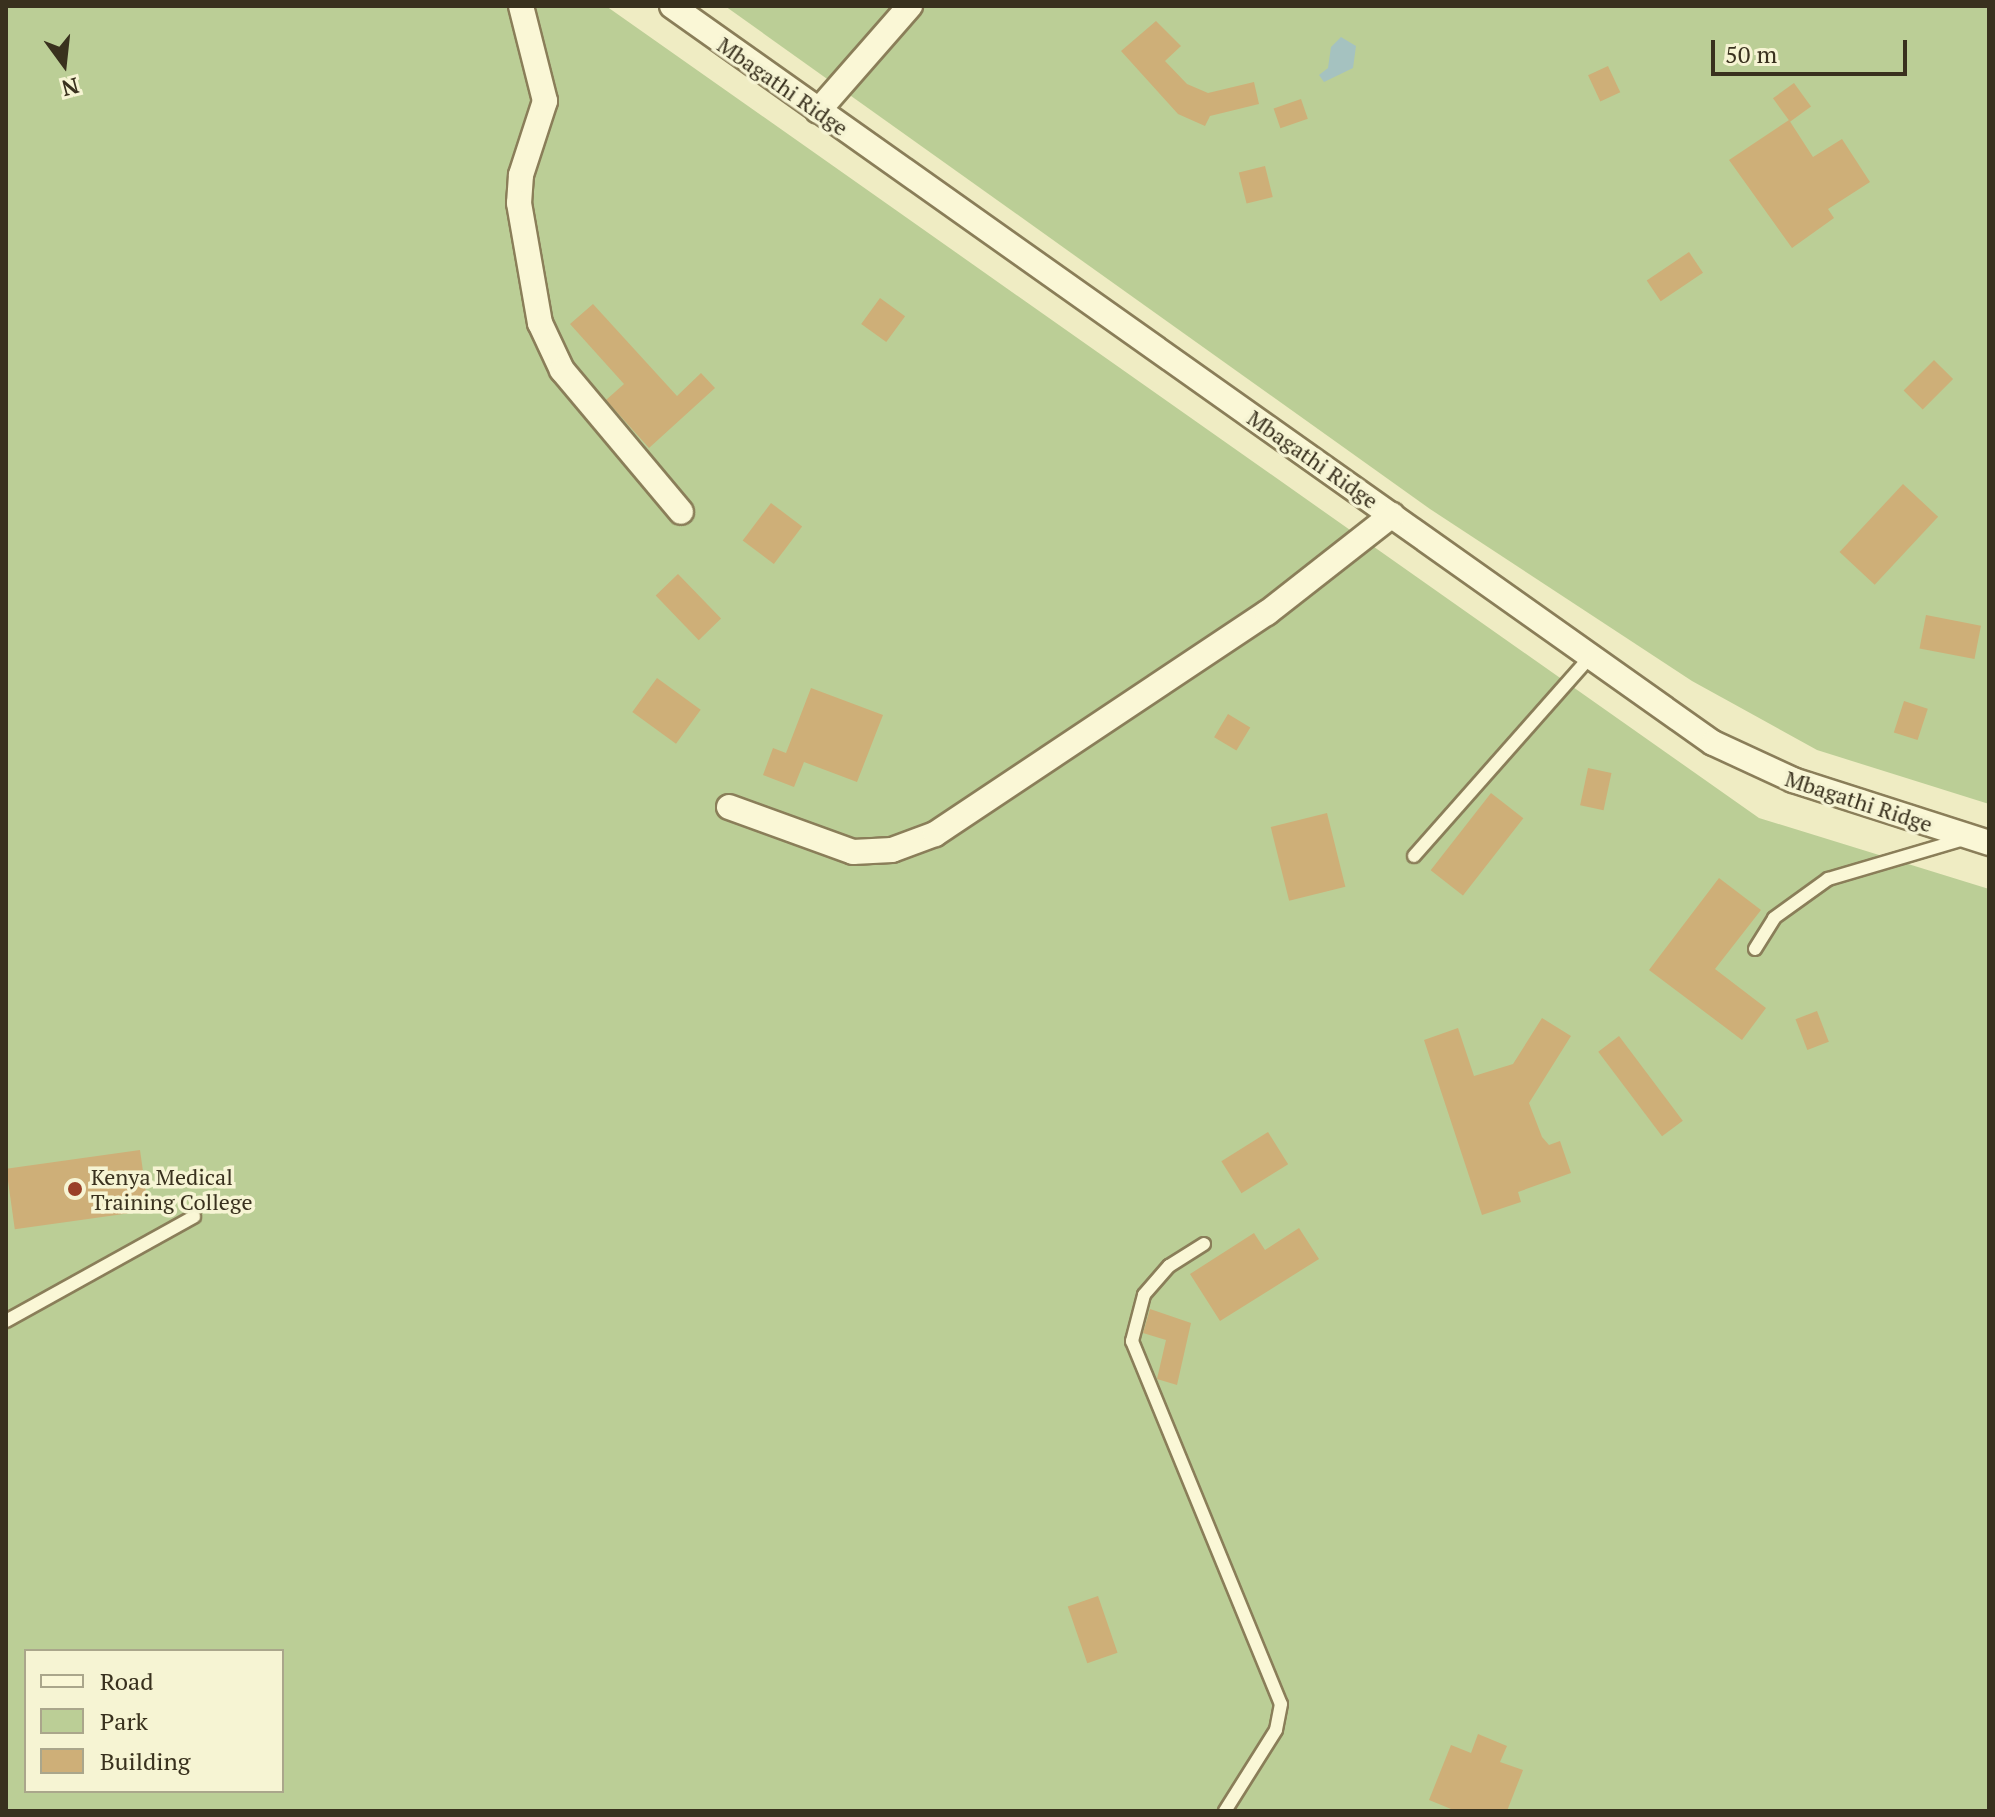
<!DOCTYPE html>
<html>
<head>
<meta charset="utf-8">
<style>
	body { margin:0 }
	#map { position:relative; width:1995px; height:1817px; overflow:hidden; background:#efecc3; font-family:"PT Serif",serif }
	div>[style] { position:absolute }
	.green>* { inset:0; background:#bbce96 }
	.water>* { inset:0; background:#a5c2c0 }
	.building>* { inset:0; background:#ceaf78; transform-origin:0 0 }
	.roads { filter:drop-shadow(2px 0 #8a7e59) drop-shadow(-2px 0 #8a7e59) drop-shadow(0 2px #8a7e59) drop-shadow(0 -2px #8a7e59) }
	.lane>* { height:12px; margin:-6px; padding:0 6px; transform-origin:6px; border-radius:6px; background:#faf7d6 }
	.street>* { height:24px; margin:-12px; padding:0 12px; transform-origin:12px; border-radius:12px; background:#faf7d6 }
	.dots>* { width:22px; height:22px; translate:-50% -50%; box-sizing:border-box; border:4px solid #f6f4d3; border-radius:50% }
	span { translate:-50% -50%; white-space:nowrap; text-align:center; line-height:1.15; -webkit-text-stroke:7px #f6f4d3; paint-order:stroke }
	.street-label { font-size:22px; color:#39311e }
	.poi-label { font-size:22px; color:#39311e }
	.left { translate:0 -50%; text-align:left }
	.frame { position:absolute; inset:0; border:8px solid #39311e; pointer-events:none }
	.legend { position:absolute; left:24px; top:1649px; width:260px; height:144px; box-sizing:border-box; background:#f6f4d3; border:2px solid #aaa68b; margin:0; padding:10px 14px; list-style:none; font-size:24px; color:#39311e }
	.legend li { display:flex; align-items:center; gap:16px; height:40px }
	.legend b { width:40px; border:2px solid #aaa68b }
	.north { position:absolute; left:24px; top:24px; width:80px; height:80px; -webkit-text-stroke:6px #f6f4d3; paint-order:stroke; rotate:165deg; font-size:22px; font-weight:700; line-height:32px; text-align:center; color:#39311e }
	.north::after { content:''; display:block; margin:auto; width:28px; height:36px; background:#39311e; clip-path:polygon(50% 0,100% 100%,50% 72%,0 100%) }
	.scale { position:absolute; left:1711px; top:40px; width:196px; height:36px; box-sizing:border-box; border:4px solid #39311e; border-top:0; padding-left:10px; font-size:24px; line-height:28px; white-space:nowrap; color:#39311e; -webkit-text-stroke:6px #f6f4d3; paint-order:stroke }
</style>
</head>
<body>
<div id="map">
	<div class="green">
		<i style="clip-path:polygon(evenodd,6px 6px,606px 6px,1759px 818px,1989px 889px,1989px 1811px,6px 1811px,6px 6px,26px 1651px,282px 1651px,282px 1791px,26px 1791px,26px 1651px)"></i>
		<i style="clip-path:polygon(725px 6px,1989px 6px,1989px 804px,1817px 750px,1692px 681px,1430px 509px)"></i>
	</div>
	<div class="water">
		<i style="clip-path:polygon(1341px 37px,1356px 46px,1353px 68px,1324px 82px,1319px 75px,1328px 68px,1331px 47px)"></i>
	</div>
	<div class="building">
		<i style="clip-path:polygon(1156px 21px,1181px 46px,1165px 61px,1187px 84px,1208px 93px,1254px 82px,1259px 104px,1210px 116px,1205px 126px,1178px 114px,1121px 51px)"></i>
		<i style="left:1608px;top:66px;width:29px;height:22px;rotate:65deg"></i>
		<i style="left:1794px;top:83px;width:29px;height:26px;rotate:54deg"></i>
		<i style="left:1301px;top:99px;width:21px;height:29px;rotate:71deg"></i>
		<i style="clip-path:polygon(1789px 120px,1813px 157px,1842px 139px,1870px 182px,1828px 209px,1834px 218px,1792px 248px,1729px 160px)"></i>
		<i style="left:1265px;top:166px;width:32px;height:27px;rotate:76deg"></i>
		<i style="left:1689px;top:252px;width:25px;height:51px;rotate:56deg"></i>
		<i style="left:880px;top:298px;width:31px;height:32px;rotate:36deg"></i>
		<i style="clip-path:polygon(593px 304px,677px 396px,701px 373px,715px 388px,649px 448px,606px 400px,624px 384px,570px 324px)"></i>
		<i style="left:1934px;top:360px;width:27px;height:43px;rotate:45deg"></i>
		<i style="left:1903px;top:484px;width:48px;height:93px;rotate:43deg"></i>
		<i style="left:771px;top:503px;width:39px;height:47px;rotate:37deg"></i>
		<i style="left:678px;top:574px;width:62px;height:31px;rotate:46deg"></i>
		<i style="left:1926px;top:615px;width:56px;height:34px;rotate:11deg"></i>
		<i style="left:657px;top:678px;width:54px;height:42px;rotate:36deg"></i>
		<i style="clip-path:polygon(811px 688px,883px 715px,857px 782px,804px 762px,794px 787px,763px 775px,773px 748px,786px 753px)"></i>
		<i style="left:1904px;top:701px;width:25px;height:33px;rotate:18deg"></i>
		<i style="left:1228px;top:714px;width:26px;height:27px;rotate:31deg"></i>
		<i style="left:1588px;top:768px;width:24px;height:38px;rotate:12deg"></i>
		<i style="left:1491px;top:793px;width:41px;height:98px;rotate:38deg"></i>
		<i style="left:1327px;top:813px;width:76px;height:58px;rotate:76deg"></i>
		<i style="clip-path:polygon(1719px 878px,1761px 910px,1715px 969px,1766px 1008px,1742px 1040px,1649px 970px)"></i>
		<i style="left:1817px;top:1011px;width:33px;height:23px;rotate:69deg"></i>
		<i style="clip-path:polygon(1542px 1018px,1571px 1036px,1529px 1103px,1542px 1137px,1549px 1145px,1560px 1141px,1571px 1173px,1518px 1192px,1521px 1202px,1482px 1215px,1424px 1040px,1458px 1028px,1474px 1076px,1513px 1064px)"></i>
		<i style="left:1619px;top:1036px;width:106px;height:26px;rotate:53deg"></i>
		<i style="left:1268px;top:1132px;width:38px;height:55px;rotate:58deg"></i>
		<i style="left:140px;top:1150px;width:61px;height:135px;rotate:82deg"></i>
		<i style="clip-path:polygon(1299px 1228px,1319px 1259px,1220px 1321px,1190px 1274px,1254px 1233px,1265px 1250px)"></i>
		<i style="clip-path:polygon(1150px 1309px,1191px 1323px,1177px 1385px,1157px 1379px,1166px 1340px,1143px 1333px)"></i>
		<i style="left:1098px;top:1596px;width:60px;height:32px;rotate:71deg"></i>
		<i style="clip-path:polygon(1478px 1734px,1507px 1746px,1500px 1762px,1523px 1770px,1507px 1811px,1456px 1811px,1429px 1800px,1451px 1745px,1471px 1753px)"></i>
	</div>
	<div class="roads">
		<div class="lane">
			<i style="left:1414px;top:856px;width:267px;rotate:-48.5deg"></i>
			<i style="left:1755px;top:949px;width:36px;rotate:-58deg"></i>
			<i style="left:1774px;top:918px;width:67px;rotate:-35.8deg"></i>
			<i style="left:1828px;top:879px;width:142px;rotate:-16.4deg"></i>
			<i style="left:1204px;top:1244px;width:41px;rotate:147.8deg"></i>
			<i style="left:1169px;top:1266px;width:38px;rotate:131deg"></i>
			<i style="left:1144px;top:1295px;width:48px;rotate:104.6deg"></i>
			<i style="left:1132px;top:1341px;width:392px;rotate:67.7deg"></i>
			<i style="left:1281px;top:1704px;width:26px;rotate:101deg"></i>
			<i style="left:1276px;top:1730px;width:96px;rotate:122.2deg"></i>
			<i style="left:6px;top:1321px;width:215px;rotate:-29deg"></i>
		</div>
		<div class="street">
			<i style="left:521px;top:6px;width:98px;rotate:75.8deg"></i>
			<i style="left:545px;top:101px;width:78px;rotate:108deg"></i>
			<i style="left:521px;top:175px;width:28px;rotate:94deg"></i>
			<i style="left:519px;top:203px;width:122px;rotate:80.1deg"></i>
			<i style="left:540px;top:323px;width:52px;rotate:64.9deg"></i>
			<i style="left:562px;top:370px;width:185px;rotate:50deg"></i>
			<i style="left:672px;top:6px;width:1275px;rotate:35.3deg"></i>
			<i style="left:1713px;top:743px;width:88px;rotate:24.8deg"></i>
			<i style="left:1793px;top:780px;width:206px;rotate:17.8deg"></i>
			<i style="left:818px;top:111px;width:140px;rotate:-48.8deg"></i>
			<i style="left:729px;top:807px;width:132px;rotate:19.9deg"></i>
			<i style="left:853px;top:852px;width:39px;rotate:-3deg"></i>
			<i style="left:892px;top:850px;width:46px;rotate:-20.4deg"></i>
			<i style="left:935px;top:834px;width:399px;rotate:-33.7deg"></i>
			<i style="left:1267px;top:613px;width:159px;rotate:-38.1deg"></i>
		</div>
	</div>
	<div class="dots">
		<i style="left:75px;top:1189px;background:#9a4028"></i>
	</div>
	<div class="street-label">
		<span style="left:783px;top:86px;rotate:35deg">Mbagathi Ridge</span>
		<span style="left:1313px;top:459px;rotate:35deg">Mbagathi Ridge</span>
		<span style="left:1859px;top:801px;rotate:18deg">Mbagathi Ridge</span>
	</div>
	<div class="poi-label">
		<span class="left" style="left:91px;top:1189px">Kenya Medical<br>Training College</span>
	</div>
	<div class="frame"></div>
	<ul class="legend">
	<li><b style="height:10px;background:#faf7d6"></b>Road</li>
	<li><b style="height:22px;background:#bbce96"></b>Park</li>
	<li><b style="height:22px;background:#ceaf78"></b>Building</li>
	</ul>
	<div class="north">N</div>
	<div class="scale">50 m</div>
</div>
</body>
</html>
